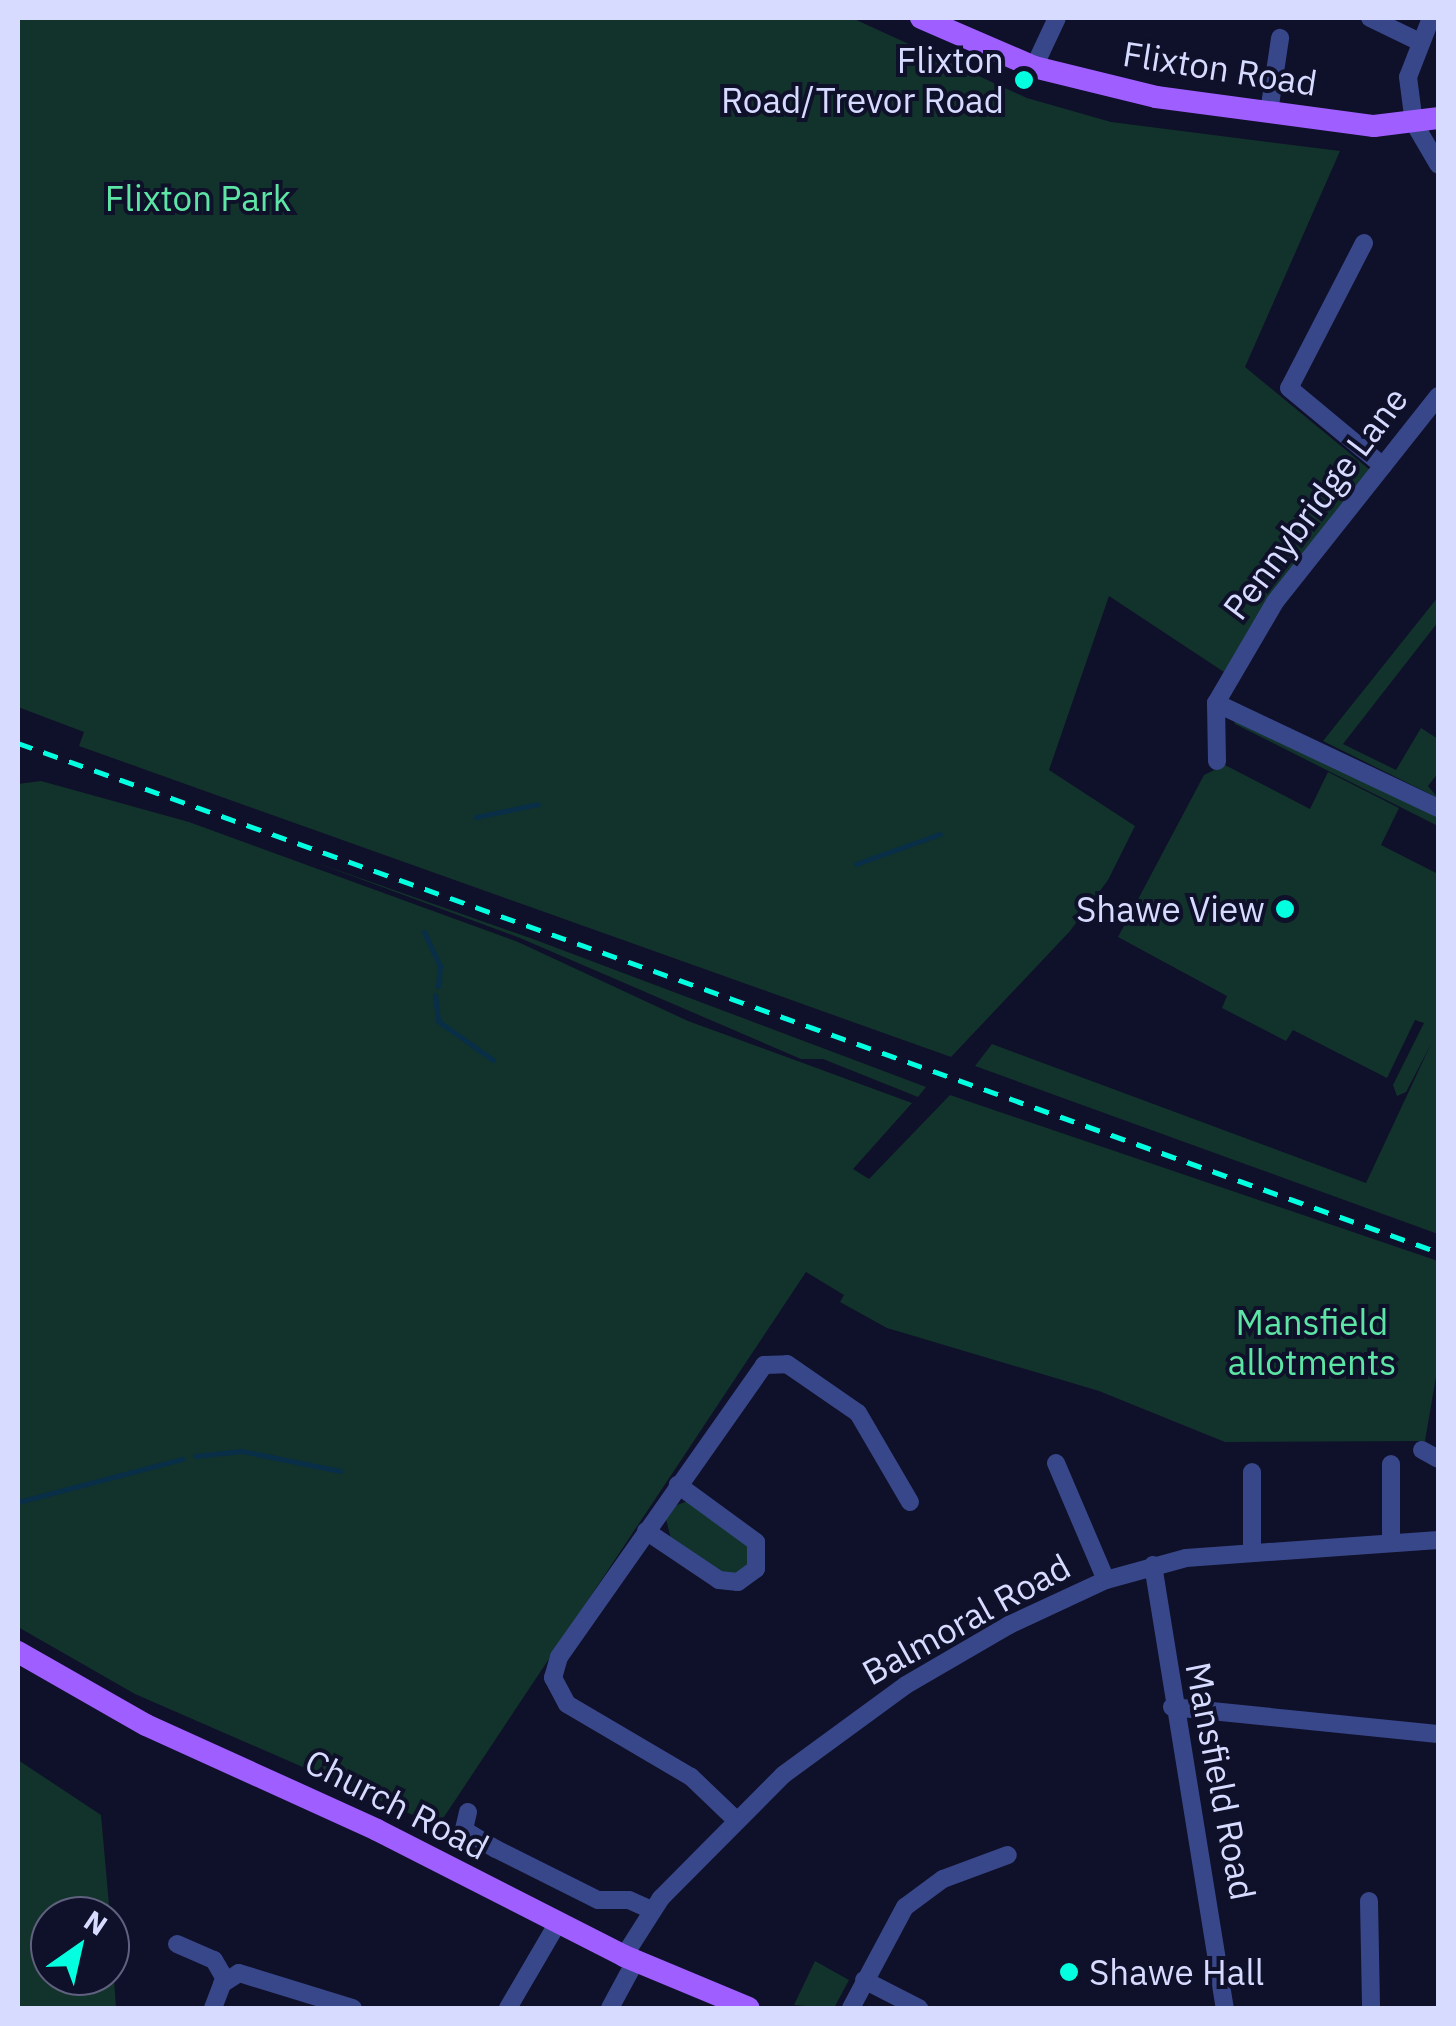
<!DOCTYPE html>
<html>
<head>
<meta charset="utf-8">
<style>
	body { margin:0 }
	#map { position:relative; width:1456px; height:2026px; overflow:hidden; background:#0f1029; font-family:"IBM Plex Sans",sans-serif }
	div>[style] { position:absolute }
	.green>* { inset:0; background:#12332b }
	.stream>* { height:5px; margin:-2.5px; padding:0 2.5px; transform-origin:2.5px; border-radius:2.5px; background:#082e48 }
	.minor>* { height:18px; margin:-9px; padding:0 9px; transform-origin:9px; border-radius:9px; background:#384789 }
	.major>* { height:22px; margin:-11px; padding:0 11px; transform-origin:11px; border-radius:11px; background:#9f5eff }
	.rail>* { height:5px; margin-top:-2.5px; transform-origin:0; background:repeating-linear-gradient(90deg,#03ffe0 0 15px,transparent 0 27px) }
	.dots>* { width:28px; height:28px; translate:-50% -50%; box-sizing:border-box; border:5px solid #0f1029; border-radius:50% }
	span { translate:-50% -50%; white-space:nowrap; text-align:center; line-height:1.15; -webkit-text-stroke:8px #0f1029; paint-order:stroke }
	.poi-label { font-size:35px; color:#d7dbff }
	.right { translate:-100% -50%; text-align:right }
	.left { translate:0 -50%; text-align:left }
	.street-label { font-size:35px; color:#d7dbff }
	.park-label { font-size:35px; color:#5de5a5 }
	.frame { position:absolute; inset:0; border:20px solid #d7dbff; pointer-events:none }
	.north { position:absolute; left:30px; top:1896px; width:100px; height:100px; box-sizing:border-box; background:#0f1029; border:2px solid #5f617f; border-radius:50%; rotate:34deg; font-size:28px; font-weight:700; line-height:40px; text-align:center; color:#d7dbff }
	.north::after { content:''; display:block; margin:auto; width:35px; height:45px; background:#03ffe0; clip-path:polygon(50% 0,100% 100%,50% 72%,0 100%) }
</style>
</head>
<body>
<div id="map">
	<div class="green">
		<i style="clip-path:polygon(18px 18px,852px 18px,1027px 98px,1111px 122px,1340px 151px,1245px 367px,1370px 470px,1282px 581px,1224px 672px,1109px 596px,1049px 770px,1135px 826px,1108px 880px,1070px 931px,951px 1057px,79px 746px,84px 732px,18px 707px)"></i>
		<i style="clip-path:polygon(1438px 597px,1438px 622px,1343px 744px,1396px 770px,1421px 728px,1438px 739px,1438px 773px,1428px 786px,1438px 798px,1323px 741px)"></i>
		<i style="clip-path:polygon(1232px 717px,1438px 813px,1438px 826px,1235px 724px)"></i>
		<i style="clip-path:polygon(1225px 765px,1310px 809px,1328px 772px,1399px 808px,1381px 845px,1438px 874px,1438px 1234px,975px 1066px,992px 1044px,1366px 1183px,1431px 1044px,1406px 1092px,1397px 1096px,1393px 1085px,1424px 1023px,1415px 1020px,1387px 1078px,1293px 1030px,1286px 1041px,1222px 1008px,1227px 996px,1118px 937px,1204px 775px)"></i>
		<i style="clip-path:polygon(41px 781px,189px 822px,518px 942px,688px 1021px,912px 1103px,853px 1169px,869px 1179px,950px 1095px,1438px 1261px,1438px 1365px,1425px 1441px,1225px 1442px,1099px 1391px,887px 1328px,840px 1302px,844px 1295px,806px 1272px,438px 1826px,135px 1694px,18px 1627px,18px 784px)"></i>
		<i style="clip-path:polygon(309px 860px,533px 939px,926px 1087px,918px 1097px,823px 1059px,801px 1059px,520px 938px)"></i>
		<i style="clip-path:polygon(688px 1501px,746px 1539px,752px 1553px,744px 1572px,724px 1574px,671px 1539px,666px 1519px,674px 1506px)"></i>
		<i style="clip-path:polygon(18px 1760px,101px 1815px,110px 1916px,50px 1916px,50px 1976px,110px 1976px,110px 1918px,116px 2008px,18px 2008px)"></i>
		<i style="clip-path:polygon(815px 1961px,849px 1980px,834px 2008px,794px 2005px)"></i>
	</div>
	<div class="stream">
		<i style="left:476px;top:817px;width:63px;rotate:-11.8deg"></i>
		<i style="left:856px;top:864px;width:89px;rotate:-19.7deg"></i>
		<i style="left:424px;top:932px;width:38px;rotate:65deg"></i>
		<i style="left:440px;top:966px;width:20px;rotate:96deg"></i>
		<i style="left:435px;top:995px;width:26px;rotate:83deg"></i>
		<i style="left:438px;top:1021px;width:67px;rotate:35.3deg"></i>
		<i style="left:195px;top:1456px;width:47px;rotate:-6.1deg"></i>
		<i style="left:242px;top:1451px;width:100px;rotate:11.5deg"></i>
		<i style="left:18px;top:1502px;width:170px;rotate:-14.7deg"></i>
	</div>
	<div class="minor">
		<i style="left:1370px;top:18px;width:55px;rotate:25.6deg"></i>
		<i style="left:1431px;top:18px;width:63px;rotate:111.3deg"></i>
		<i style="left:1408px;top:77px;width:46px;rotate:82.6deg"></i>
		<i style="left:1414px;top:123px;width:48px;rotate:59.7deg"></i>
		<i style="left:1034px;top:67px;width:54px;rotate:-64.9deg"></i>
		<i style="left:1269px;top:112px;width:75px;rotate:-81.5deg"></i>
		<i style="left:1364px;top:243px;width:163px;rotate:117.3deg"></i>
		<i style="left:1289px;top:388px;width:122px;rotate:39.7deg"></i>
		<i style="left:1216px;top:703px;width:117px;rotate:-59.7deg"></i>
		<i style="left:1275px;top:602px;width:263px;rotate:-51.6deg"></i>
		<i style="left:1216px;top:703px;width:246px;rotate:25.3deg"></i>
		<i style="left:1216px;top:703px;width:58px;rotate:89deg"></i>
		<i style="left:1422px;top:1450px;width:18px;rotate:29deg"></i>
		<i style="left:1056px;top:1463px;width:127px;rotate:66.9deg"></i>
		<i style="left:1252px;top:1472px;width:77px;rotate:90deg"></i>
		<i style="left:646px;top:1531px;width:88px;rotate:33.9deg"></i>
		<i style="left:719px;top:1580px;width:19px;rotate:6deg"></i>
		<i style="left:738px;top:1582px;width:22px;rotate:-36deg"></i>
		<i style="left:756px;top:1569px;width:27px;rotate:-90deg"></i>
		<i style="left:756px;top:1542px;width:97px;rotate:-143.8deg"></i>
		<i style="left:1391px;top:1540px;width:76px;rotate:-90deg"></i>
		<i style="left:1153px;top:1565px;width:449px;rotate:80.8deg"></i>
		<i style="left:1172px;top:1707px;width:267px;rotate:5.8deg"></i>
		<i style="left:468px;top:1812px;width:18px;rotate:103deg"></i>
		<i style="left:464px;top:1830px;width:37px;rotate:31deg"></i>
		<i style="left:496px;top:1849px;width:114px;rotate:26.6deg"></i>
		<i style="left:598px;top:1900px;width:31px"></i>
		<i style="left:629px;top:1900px;width:24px;rotate:24deg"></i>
		<i style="left:735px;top:1819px;width:61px;rotate:-136.3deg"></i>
		<i style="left:691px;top:1777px;width:144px;rotate:-149.5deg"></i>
		<i style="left:567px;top:1704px;width:30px;rotate:-118deg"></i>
		<i style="left:553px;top:1678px;width:22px;rotate:-74deg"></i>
		<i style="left:559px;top:1657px;width:357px;rotate:-54.9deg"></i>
		<i style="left:764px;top:1365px;width:23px;rotate:-2deg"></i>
		<i style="left:787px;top:1364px;width:86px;rotate:34.6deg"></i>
		<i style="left:858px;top:1413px;width:103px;rotate:59.7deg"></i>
		<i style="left:1369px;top:1901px;width:107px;rotate:88.9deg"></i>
		<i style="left:177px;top:1944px;width:40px;rotate:23.4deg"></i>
		<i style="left:214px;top:1960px;width:24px;rotate:60deg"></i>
		<i style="left:624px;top:1956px;width:69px;rotate:-57.5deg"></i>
		<i style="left:661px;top:1898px;width:173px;rotate:-45.2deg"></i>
		<i style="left:783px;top:1775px;width:152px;rotate:-36.2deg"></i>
		<i style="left:906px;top:1685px;width:119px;rotate:-30.2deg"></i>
		<i style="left:1009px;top:1625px;width:107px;rotate:-24.9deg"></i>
		<i style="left:1106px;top:1580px;width:83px;rotate:-15.4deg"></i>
		<i style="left:1186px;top:1558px;width:253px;rotate:-4.1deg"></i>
		<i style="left:864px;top:1980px;width:62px;rotate:27deg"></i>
		<i style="left:213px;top:2008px;width:26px;rotate:-69deg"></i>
		<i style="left:222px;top:1984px;width:20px;rotate:-33deg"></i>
		<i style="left:239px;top:1973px;width:119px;rotate:17.1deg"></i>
		<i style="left:508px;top:2008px;width:97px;rotate:-59.7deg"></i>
		<i style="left:610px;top:2008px;width:55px;rotate:-61.6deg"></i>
		<i style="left:851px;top:2008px;width:115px;rotate:-61.9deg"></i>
		<i style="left:905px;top:1907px;width:47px;rotate:-36.4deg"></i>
		<i style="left:943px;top:1879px;width:69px;rotate:-20.3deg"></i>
	</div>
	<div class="major">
		<i style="left:921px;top:18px;width:123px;rotate:23.4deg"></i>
		<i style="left:1034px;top:67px;width:126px;rotate:13.8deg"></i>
		<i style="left:1156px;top:97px;width:220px;rotate:7.6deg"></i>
		<i style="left:1374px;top:126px;width:64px;rotate:-7.1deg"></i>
		<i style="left:18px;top:1652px;width:147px;rotate:29.7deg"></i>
		<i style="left:146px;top:1725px;width:254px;rotate:24.4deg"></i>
		<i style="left:377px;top:1830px;width:277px;rotate:27deg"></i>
		<i style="left:624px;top:1956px;width:135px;rotate:22.6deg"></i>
	</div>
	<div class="rail">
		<i style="left:18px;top:743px;width:1508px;rotate:19.72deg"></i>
	</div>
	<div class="dots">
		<i style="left:1024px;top:80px;background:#03ffe0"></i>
		<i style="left:1285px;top:909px;background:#03ffe0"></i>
		<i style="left:1069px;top:1972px;background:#03ffe0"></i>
	</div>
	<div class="poi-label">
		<span class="right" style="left:1004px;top:80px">Flixton<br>Road/Trevor Road</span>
		<span class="right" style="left:1265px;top:909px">Shawe View</span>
		<span class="left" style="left:1089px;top:1972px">Shawe Hall</span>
	</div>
	<div class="street-label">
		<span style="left:1220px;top:68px;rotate:9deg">Flixton Road</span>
		<span style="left:1315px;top:503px;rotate:-53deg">Pennybridge Lane</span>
		<span style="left:966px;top:1619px;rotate:-29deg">Balmoral Road</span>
		<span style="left:1221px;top:1781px;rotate:79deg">Mansfield Road</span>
		<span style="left:397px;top:1804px;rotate:27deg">Church Road</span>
	</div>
	<div class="park-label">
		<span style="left:198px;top:198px">Flixton Park</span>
		<span style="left:1312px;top:1342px">Mansfield<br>allotments</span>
	</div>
	<div class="frame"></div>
	<div class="north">N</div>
</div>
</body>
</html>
